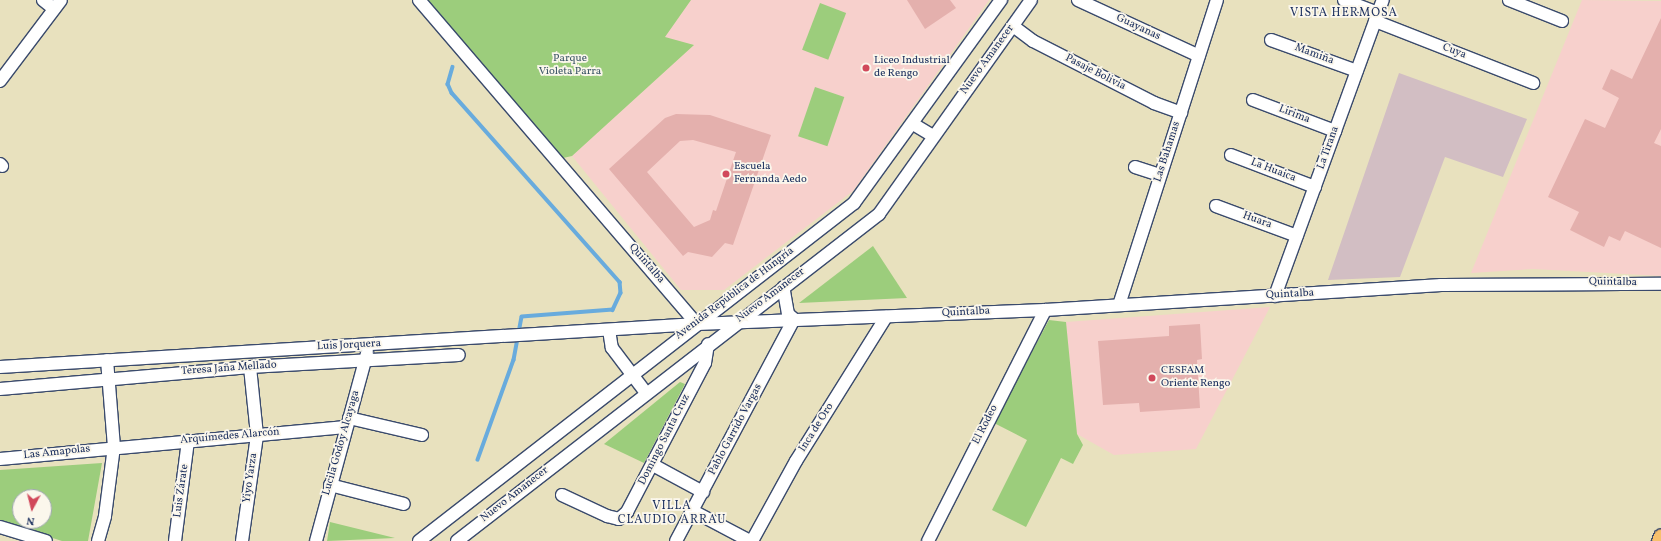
<!DOCTYPE html>
<html>
<head>
<meta charset="utf-8">
<style>
	body { margin:0 }
	#map { position:relative; width:1661px; height:541px; overflow:hidden; background:#e8e1be; font-family:Vollkorn,serif }
	div>[style] { position:absolute }
	.built>* { inset:0; background:#f7d0cc }
	.industrial>* { inset:0; background:#d2bec3 }
	.green>* { inset:0; background:#9ccd7c; transform-origin:0 0 }
	.stream>* { height:3.5px; margin:-1.75px; padding:0 1.75px; transform-origin:1.75px; border-radius:1.75px; background:#68abdd }
	.building>* { inset:0; background:#e4b0ad }
	.roads { filter:drop-shadow(1px 0 #3a4a6c) drop-shadow(-1px 0 #3a4a6c) drop-shadow(0 1px #3a4a6c) drop-shadow(0 -1px #3a4a6c) }
	.minor>* { height:12px; margin:-6px; padding:0 6px; transform-origin:6px; border-radius:6px; background:#fff }
	.major>* { height:15px; margin:-7.5px; padding:0 7.5px; transform-origin:7.5px; border-radius:7.5px; background:#f7c06c }
	.dots>* { width:11px; height:11px; translate:-50% -50%; box-sizing:border-box; border:2px solid #fbf7ec; border-radius:50% }
	span { translate:-50% -50%; white-space:nowrap; text-align:center; line-height:1.15; -webkit-text-stroke:3.5px #fbf7ec; paint-order:stroke }
	.street-label { font-size:11px; color:#1b2f5e }
	.park-label { font-size:11px; color:#3b5666 }
	.poi-label { font-size:11px; color:#1b2f5e }
	.left { translate:0 -50%; text-align:left }
	.neighbourhood-label { font-size:12px; color:#1b2f5e; letter-spacing:1px }
	.north { position:absolute; left:12px; top:489px; width:40px; height:40px; box-sizing:border-box; background:#fbf7ec; border:1px solid #a1a7b3; border-radius:50%; rotate:187deg; font-size:11px; font-weight:700; line-height:16px; text-align:center; color:#1b2f5e }
	.north::after { content:''; display:block; margin:auto; width:14px; height:18px; background:#d1495b; clip-path:polygon(50% 0,100% 100%,50% 72%,0 100%) }
</style>
</head>
<body>
<div id="map">
	<div class="built">
		<i style="clip-path:polygon(691px 0,989px 0,853px 191px,724px 290px,681px 290px,572px 156px,694px 45px,664px 38px)"></i>
		<i style="clip-path:polygon(1582px 0,1661px 1px,1661px 276px,1533px 269px,1471px 273px)"></i>
		<i style="clip-path:polygon(1270px 307px,1196px 449px,1114px 455px,1077px 434px,1066px 322px)"></i>
	</div>
	<div class="industrial">
		<i style="clip-path:polygon(1399px 73px,1527px 119px,1503px 177px,1445px 157px,1400px 277px,1328px 280px)"></i>
	</div>
	<div class="green">
		<i style="clip-path:polygon(422px 0,691px 0,665px 37px,694px 45px,572px 156px,563px 158px)"></i>
		<i style="left:820px;top:3px;width:28px;height:50px;rotate:21deg"></i>
		<i style="left:815px;top:87px;width:31px;height:52px;rotate:19deg"></i>
		<i style="clip-path:polygon(873px 246px,907px 298px,799px 303px)"></i>
		<i style="clip-path:polygon(1049px 320px,1066px 322px,1077px 434px,1083px 445px,1073px 464px,1061px 458px,1026px 527px,992px 510px,1027px 440px,994px 423px)"></i>
		<i style="clip-path:polygon(680px 382px,685px 384px,644px 463px,604px 444px)"></i>
		<i style="clip-path:polygon(evenodd,102px 463px,88px 541px,62px 541px,0 521px,0 470px,102px 463px,20px 497px,44px 497px,44px 521px,20px 521px,20px 497px)"></i>
		<i style="clip-path:polygon(330px 522px,395px 538px,327px 541px)"></i>
	</div>
	<div class="stream">
		<i style="left:453px;top:67px;width:18px;rotate:106deg"></i>
		<i style="left:448px;top:84px;width:10px;rotate:66deg"></i>
		<i style="left:452px;top:93px;width:253px;rotate:48.4deg"></i>
		<i style="left:620px;top:282px;width:11px;rotate:85deg"></i>
		<i style="left:621px;top:293px;width:19px;rotate:115deg"></i>
		<i style="left:613px;top:310px;width:91px;rotate:175.6deg"></i>
		<i style="left:522px;top:317px;width:44px;rotate:100.5deg"></i>
		<i style="left:514px;top:360px;width:106px;rotate:109.8deg"></i>
	</div>
	<div class="building">
		<i style="clip-path:polygon(907px 0,950px 0,956px 8px,925px 29px)"></i>
		<i style="clip-path:polygon(1661px 18px,1661px 129px,1654px 143px,1661px 146px,1661px 248px,1625px 231px,1620px 241px,1609px 236px,1604px 247px,1570px 230px,1579px 212px,1548px 197px,1585px 119px,1605px 128px,1619px 98px,1602px 89px,1611px 69px,1632px 79px)"></i>
		<i style="clip-path:polygon(evenodd,676px 114px,710px 115px,771px 135px,733px 245px,725px 243px,712px 257px,688px 252px,683px 256px,609px 169px,665px 118px,676px 114px,693px 140px,736px 152px,716px 211px,713px 210px,710px 220px,694px 227px,647px 172px,680px 141px,693px 140px)"></i>
		<i style="clip-path:polygon(1200px 324px,1202px 359px,1197px 360px,1200px 408px,1140px 412px,1139px 403px,1103px 405px,1098px 341px,1169px 336px,1169px 326px)"></i>
	</div>
	<div class="roads">
		<div class="minor">
			<i style="left:43px;top:0;width:14px;rotate:39deg"></i>
			<i style="left:419px;top:0;width:427px;rotate:49.4deg"></i>
			<i style="left:1078px;top:0;width:133px;rotate:24.8deg"></i>
			<i style="left:1344px;top:0;width:36px;rotate:21deg"></i>
			<i style="left:1509px;top:0;width:57px;rotate:21.6deg"></i>
			<i style="left:1375px;top:21px;width:170px;rotate:21.4deg"></i>
			<i style="left:1013px;top:26px;width:25px;rotate:37deg"></i>
			<i style="left:1033px;top:41px;width:136px;rotate:27.1deg"></i>
			<i style="left:1154px;top:103px;width:29px;rotate:20deg"></i>
			<i style="left:1271px;top:40px;width:91px;rotate:19.8deg"></i>
			<i style="left:0;top:81px;width:101px;rotate:-53deg"></i>
			<i style="left:1253px;top:100px;width:88px;rotate:20.7deg"></i>
			<i style="left:913px;top:124px;width:23px;rotate:31deg"></i>
			<i style="left:1231px;top:155px;width:90px;rotate:20.9deg"></i>
			<i style="left:0;top:164px;width:3px;rotate:45deg"></i>
			<i style="left:1135px;top:167px;width:26px;rotate:18deg"></i>
			<i style="left:1216px;top:206px;width:86px;rotate:20.3deg"></i>
			<i style="left:1275px;top:296px;width:315px;rotate:-70deg"></i>
			<i style="left:1119px;top:305px;width:320px;rotate:-72.2deg"></i>
			<i style="left:609px;top:330px;width:18px;rotate:81deg"></i>
			<i style="left:612px;top:348px;width:56px;rotate:52.9deg"></i>
			<i style="left:0;top:367px;width:698px;rotate:-3.53deg"></i>
			<i style="left:697px;top:324px;width:348px;rotate:-2.3deg"></i>
			<i style="left:1045px;top:310px;width:397px;rotate:-3.6deg"></i>
			<i style="left:1441px;top:285px;width:220px;rotate:-0.3deg"></i>
			<i style="left:0;top:389px;width:251px;rotate:-5deg"></i>
			<i style="left:250px;top:367px;width:209px;rotate:-3.3deg"></i>
			<i style="left:349px;top:418px;width:75px;rotate:13.1deg"></i>
			<i style="left:0;top:459px;width:347px;rotate:-5.3deg"></i>
			<i style="left:653px;top:465px;width:57px;rotate:28.4deg"></i>
			<i style="left:330px;top:485px;width:76px;rotate:14.4deg"></i>
			<i style="left:562px;top:495px;width:50px;rotate:25deg"></i>
			<i style="left:607px;top:516px;width:12px;rotate:14deg"></i>
			<i style="left:619px;top:519px;width:11px;rotate:-41deg"></i>
			<i style="left:627px;top:512px;width:168px;rotate:-62.4deg"></i>
			<i style="left:705px;top:363px;width:19px;rotate:-81deg"></i>
			<i style="left:693px;top:511px;width:64px;rotate:27.8deg"></i>
			<i style="left:0;top:527px;width:48px;rotate:16.9deg"></i>
			<i style="left:98px;top:541px;width:26px;rotate:-74deg"></i>
			<i style="left:105px;top:516px;width:70px;rotate:-82.6deg"></i>
			<i style="left:114px;top:447px;width:87px;rotate:-94.6deg"></i>
			<i style="left:175px;top:541px;width:101px;rotate:-82.6deg"></i>
			<i style="left:242px;top:541px;width:107px;rotate:-81.9deg"></i>
			<i style="left:257px;top:435px;width:68px;rotate:-95.9deg"></i>
			<i style="left:316px;top:541px;width:195px;rotate:-74.8deg"></i>
			<i style="left:419px;top:541px;width:551px;rotate:-37.85deg"></i>
			<i style="left:854px;top:203px;width:251px;rotate:-54.1deg"></i>
			<i style="left:457px;top:541px;width:534px;rotate:-37.77deg"></i>
			<i style="left:879px;top:214px;width:262px;rotate:-54.6deg"></i>
			<i style="left:676px;top:541px;width:251px;rotate:-62deg"></i>
			<i style="left:794px;top:319px;width:8px;rotate:-140deg"></i>
			<i style="left:788px;top:314px;width:27px;rotate:-100deg"></i>
			<i style="left:752px;top:541px;width:91px;rotate:-61.2deg"></i>
			<i style="left:796px;top:461px;width:170px;rotate:-58deg"></i>
			<i style="left:928px;top:541px;width:259px;rotate:-63.1deg"></i>
		</div>
		<div class="major">
			<i style="left:1659px;top:541px;width:5px;rotate:-68deg"></i>
		</div>
	</div>
	<div class="dots">
		<i style="left:866px;top:68px;background:#d1495b"></i>
		<i style="left:726px;top:174px;background:#d1495b"></i>
		<i style="left:1152px;top:378px;background:#d1495b"></i>
	</div>
	<div class="street-label">
		<span style="left:1138px;top:28px;rotate:25deg">Guayanas</span>
		<span style="left:1454px;top:52px;rotate:21deg">Cuya</span>
		<span style="left:1314px;top:55px;rotate:20deg">Mamiña</span>
		<span style="left:988px;top:60px;rotate:-54deg">Nuevo Amanecer</span>
		<span style="left:1095px;top:73px;rotate:27deg">Pasaje Bolivia</span>
		<span style="left:1294px;top:115px;rotate:21deg">Lirima</span>
		<span style="left:1329px;top:148px;rotate:-70deg">La Tirana</span>
		<span style="left:1168px;top:152px;rotate:-72deg">Las Bahamas</span>
		<span style="left:1273px;top:171px;rotate:21deg">La Huaica</span>
		<span style="left:1257px;top:221px;rotate:20deg">Huara</span>
		<span style="left:646px;top:264px;rotate:49deg">Quintalba</span>
		<span style="left:1613px;top:283px;rotate:1deg">Quintalba</span>
		<span style="left:735px;top:294px;rotate:-37deg">Avenida República de Hungría</span>
		<span style="left:1290px;top:295px;rotate:-3deg">Quintalba</span>
		<span style="left:771px;top:296px;rotate:-37deg">Nuevo Amanecer</span>
		<span style="left:966px;top:313px;rotate:-3deg">Quintalba</span>
		<span style="left:349px;top:346px;rotate:-3deg">Luis Jorquera</span>
		<span style="left:229px;top:369px;rotate:-4deg">Teresa Jaña Mellado</span>
		<span style="left:986px;top:425px;rotate:-63deg">El Rodeo</span>
		<span style="left:817px;top:428px;rotate:-58deg">Inca de Oro</span>
		<span style="left:736px;top:430px;rotate:-62deg">Pablo Garrido Vargas</span>
		<span style="left:230px;top:437px;rotate:-5deg">Arquímedes Alarcón</span>
		<span style="left:665px;top:440px;rotate:-63deg">Domingo Santa Cruz</span>
		<span style="left:342px;top:443px;rotate:-74deg">Lucila Godoy Alcayaga</span>
		<span style="left:57px;top:453px;rotate:-6deg">Las Amapolas</span>
		<span style="left:251px;top:478px;rotate:-82deg">Yiyo Yarza</span>
		<span style="left:182px;top:491px;rotate:-82deg">Luis Zárate</span>
		<span style="left:515px;top:495px;rotate:-38deg">Nuevo Amanecer</span>
	</div>
	<div class="park-label">
		<span style="left:570px;top:66px">Parque<br>Violeta Parra</span>
	</div>
	<div class="poi-label">
		<span class="left" style="left:874px;top:68px">Liceo Industrial<br>de Rengo</span>
		<span class="left" style="left:734px;top:174px">Escuela<br>Fernanda Aedo</span>
		<span class="left" style="left:1161px;top:378px">CESFAM<br>Oriente Rengo</span>
	</div>
	<div class="neighbourhood-label">
		<span style="left:1344px;top:14px">VISTA HERMOSA</span>
		<span style="left:672px;top:514px">VILLA<br>CLAUDIO ARRAU</span>
	</div>
	<div class="north">N</div>
</div>
</body>
</html>
